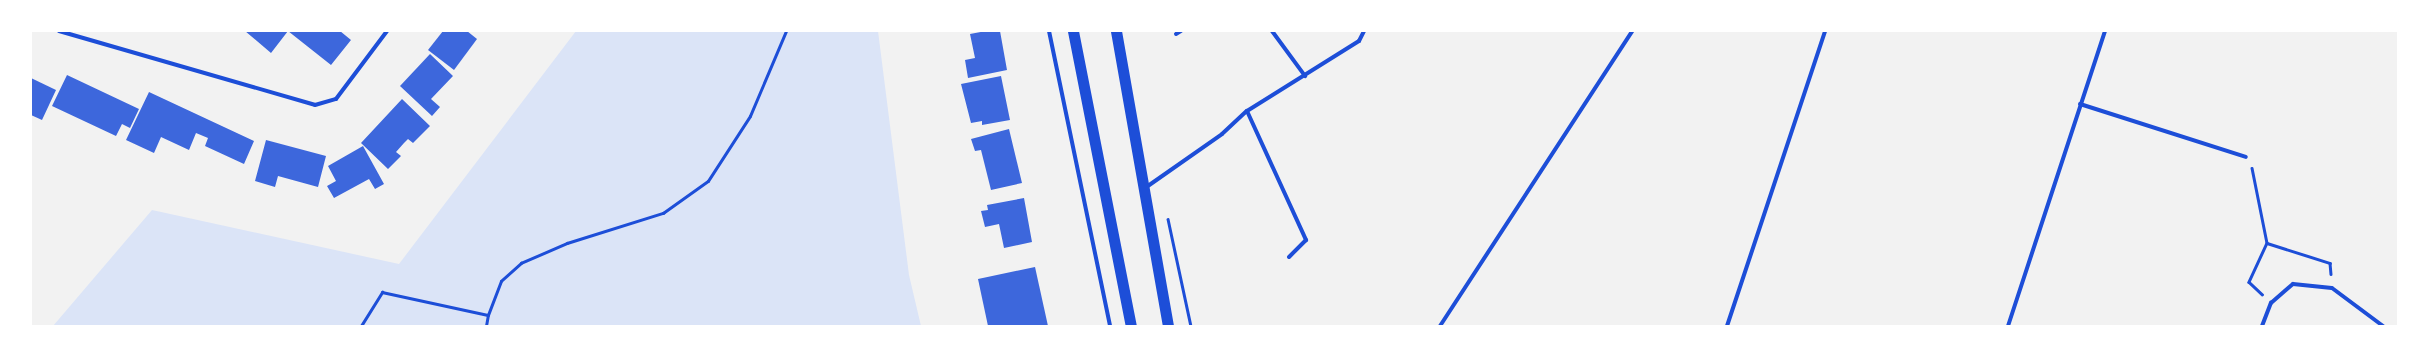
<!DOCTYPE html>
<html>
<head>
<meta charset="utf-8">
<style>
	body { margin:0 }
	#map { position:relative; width:2429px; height:357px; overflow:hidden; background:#f2f2f2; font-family:Jost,sans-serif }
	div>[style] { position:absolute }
	.green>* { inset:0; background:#dbe4f7 }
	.building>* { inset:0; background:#3d67dc }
	.path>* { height:2.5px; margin:-1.25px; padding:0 1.25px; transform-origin:1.25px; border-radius:1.25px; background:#1d4ed8 }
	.minor>* { height:4px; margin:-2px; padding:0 2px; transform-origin:2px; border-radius:2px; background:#1d4ed8 }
	.trunk>* { height:11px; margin:-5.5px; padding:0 5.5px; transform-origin:5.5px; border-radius:5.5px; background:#1d4ed8 }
	span { translate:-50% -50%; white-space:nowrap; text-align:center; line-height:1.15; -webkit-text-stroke:4px #fff; paint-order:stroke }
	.frame { position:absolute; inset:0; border:32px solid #fff; pointer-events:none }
</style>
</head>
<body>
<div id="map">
	<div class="green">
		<i style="clip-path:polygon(576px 31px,878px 31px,909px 275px,921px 326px,53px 326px,152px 210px,399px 264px)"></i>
	</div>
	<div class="building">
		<i style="clip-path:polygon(245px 31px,340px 31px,351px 40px,331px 65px,288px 31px,271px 53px)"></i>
		<i style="clip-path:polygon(443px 31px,467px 31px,477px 39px,454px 70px,428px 50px)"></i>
		<i style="clip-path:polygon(986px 31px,1000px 31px,1007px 70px,968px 78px,965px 60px,975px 58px,970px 34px)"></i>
		<i style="clip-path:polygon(430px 54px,453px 76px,431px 99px,440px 107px,432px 116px,400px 86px)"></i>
		<i style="clip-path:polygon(67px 75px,139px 109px,130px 128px,122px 124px,116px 136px,52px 106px)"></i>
		<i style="clip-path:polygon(1001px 76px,1010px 120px,982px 125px,982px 121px,971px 123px,961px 84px)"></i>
		<i style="clip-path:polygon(31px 78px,56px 90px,42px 120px,31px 115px)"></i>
		<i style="clip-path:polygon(149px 92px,254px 141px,244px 164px,205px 146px,208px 138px,196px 133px,189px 150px,161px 137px,154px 153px,126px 140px)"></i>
		<i style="clip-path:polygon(402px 99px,430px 126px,413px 143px,408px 139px,404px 143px,396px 152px,401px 156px,388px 169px,361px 143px)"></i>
		<i style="clip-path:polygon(1009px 129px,1022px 183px,991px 190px,981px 150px,975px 151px,971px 139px)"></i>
		<i style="clip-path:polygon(266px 140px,326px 156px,318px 187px,278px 176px,275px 187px,255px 181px)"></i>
		<i style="clip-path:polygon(363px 146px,384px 184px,375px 189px,369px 179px,334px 198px,327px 186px,336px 181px,328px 166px)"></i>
		<i style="clip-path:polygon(1024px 198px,1032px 242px,1004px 248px,999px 224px,985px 227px,981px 211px,988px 210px,987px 205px)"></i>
		<i style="clip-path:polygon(1035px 267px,1048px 326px,988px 326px,978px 279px)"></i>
	</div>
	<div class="path">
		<i style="left:2252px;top:168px;width:76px;rotate:78.7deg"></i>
		<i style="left:2267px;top:243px;width:43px;rotate:114.8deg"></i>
		<i style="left:2249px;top:282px;width:18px;rotate:43deg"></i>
		<i style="left:1168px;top:219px;width:109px;rotate:77.9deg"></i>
		<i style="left:2267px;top:243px;width:66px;rotate:17.6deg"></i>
		<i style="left:2330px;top:263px;width:11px;rotate:85deg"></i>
		<i style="left:361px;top:326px;width:40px;rotate:-58deg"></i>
		<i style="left:382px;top:292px;width:108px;rotate:12.2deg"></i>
		<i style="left:488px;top:315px;width:36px;rotate:-69deg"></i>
		<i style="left:501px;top:281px;width:27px;rotate:-42deg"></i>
		<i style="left:521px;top:263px;width:50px;rotate:-23.5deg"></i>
		<i style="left:567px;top:243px;width:101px;rotate:-17.4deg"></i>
		<i style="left:663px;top:213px;width:55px;rotate:-35.4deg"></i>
		<i style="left:708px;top:181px;width:77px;rotate:-57.1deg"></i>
		<i style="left:750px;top:116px;width:92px;rotate:-67deg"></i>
		<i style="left:486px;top:326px;width:11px;rotate:-80deg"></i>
	</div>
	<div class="minor">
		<i style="left:59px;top:31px;width:266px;rotate:16.1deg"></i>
		<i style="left:315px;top:105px;width:22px;rotate:-16deg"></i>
		<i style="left:336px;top:99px;width:85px;rotate:-53.1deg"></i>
		<i style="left:1049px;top:31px;width:301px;rotate:78.3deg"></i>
		<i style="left:1272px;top:31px;width:56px;rotate:53.7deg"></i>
		<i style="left:1176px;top:34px;width:6px;rotate:-31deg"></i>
		<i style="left:2080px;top:104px;width:174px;rotate:17.7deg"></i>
		<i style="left:1247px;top:111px;width:142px;rotate:65.4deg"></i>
		<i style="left:1306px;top:240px;width:24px;rotate:135deg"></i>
		<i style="left:1145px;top:188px;width:94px;rotate:-35deg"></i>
		<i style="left:1222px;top:134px;width:34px;rotate:-43deg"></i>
		<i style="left:1247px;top:111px;width:132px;rotate:-32deg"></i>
		<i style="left:1359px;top:41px;width:11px;rotate:-63deg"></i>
		<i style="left:1440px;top:326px;width:352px;rotate:-56.9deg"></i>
		<i style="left:1727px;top:326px;width:311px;rotate:-71.6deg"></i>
		<i style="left:2008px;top:326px;width:311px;rotate:-71.8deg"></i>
		<i style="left:2262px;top:326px;width:25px;rotate:-69deg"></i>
		<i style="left:2271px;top:303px;width:29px;rotate:-41deg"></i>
		<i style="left:2293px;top:284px;width:39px;rotate:6deg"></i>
		<i style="left:2332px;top:288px;width:64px;rotate:36.7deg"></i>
	</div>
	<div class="trunk">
		<i style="left:1073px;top:31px;width:301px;rotate:78.9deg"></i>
		<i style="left:1116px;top:31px;width:300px;rotate:80deg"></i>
	</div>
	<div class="frame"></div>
</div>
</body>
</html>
